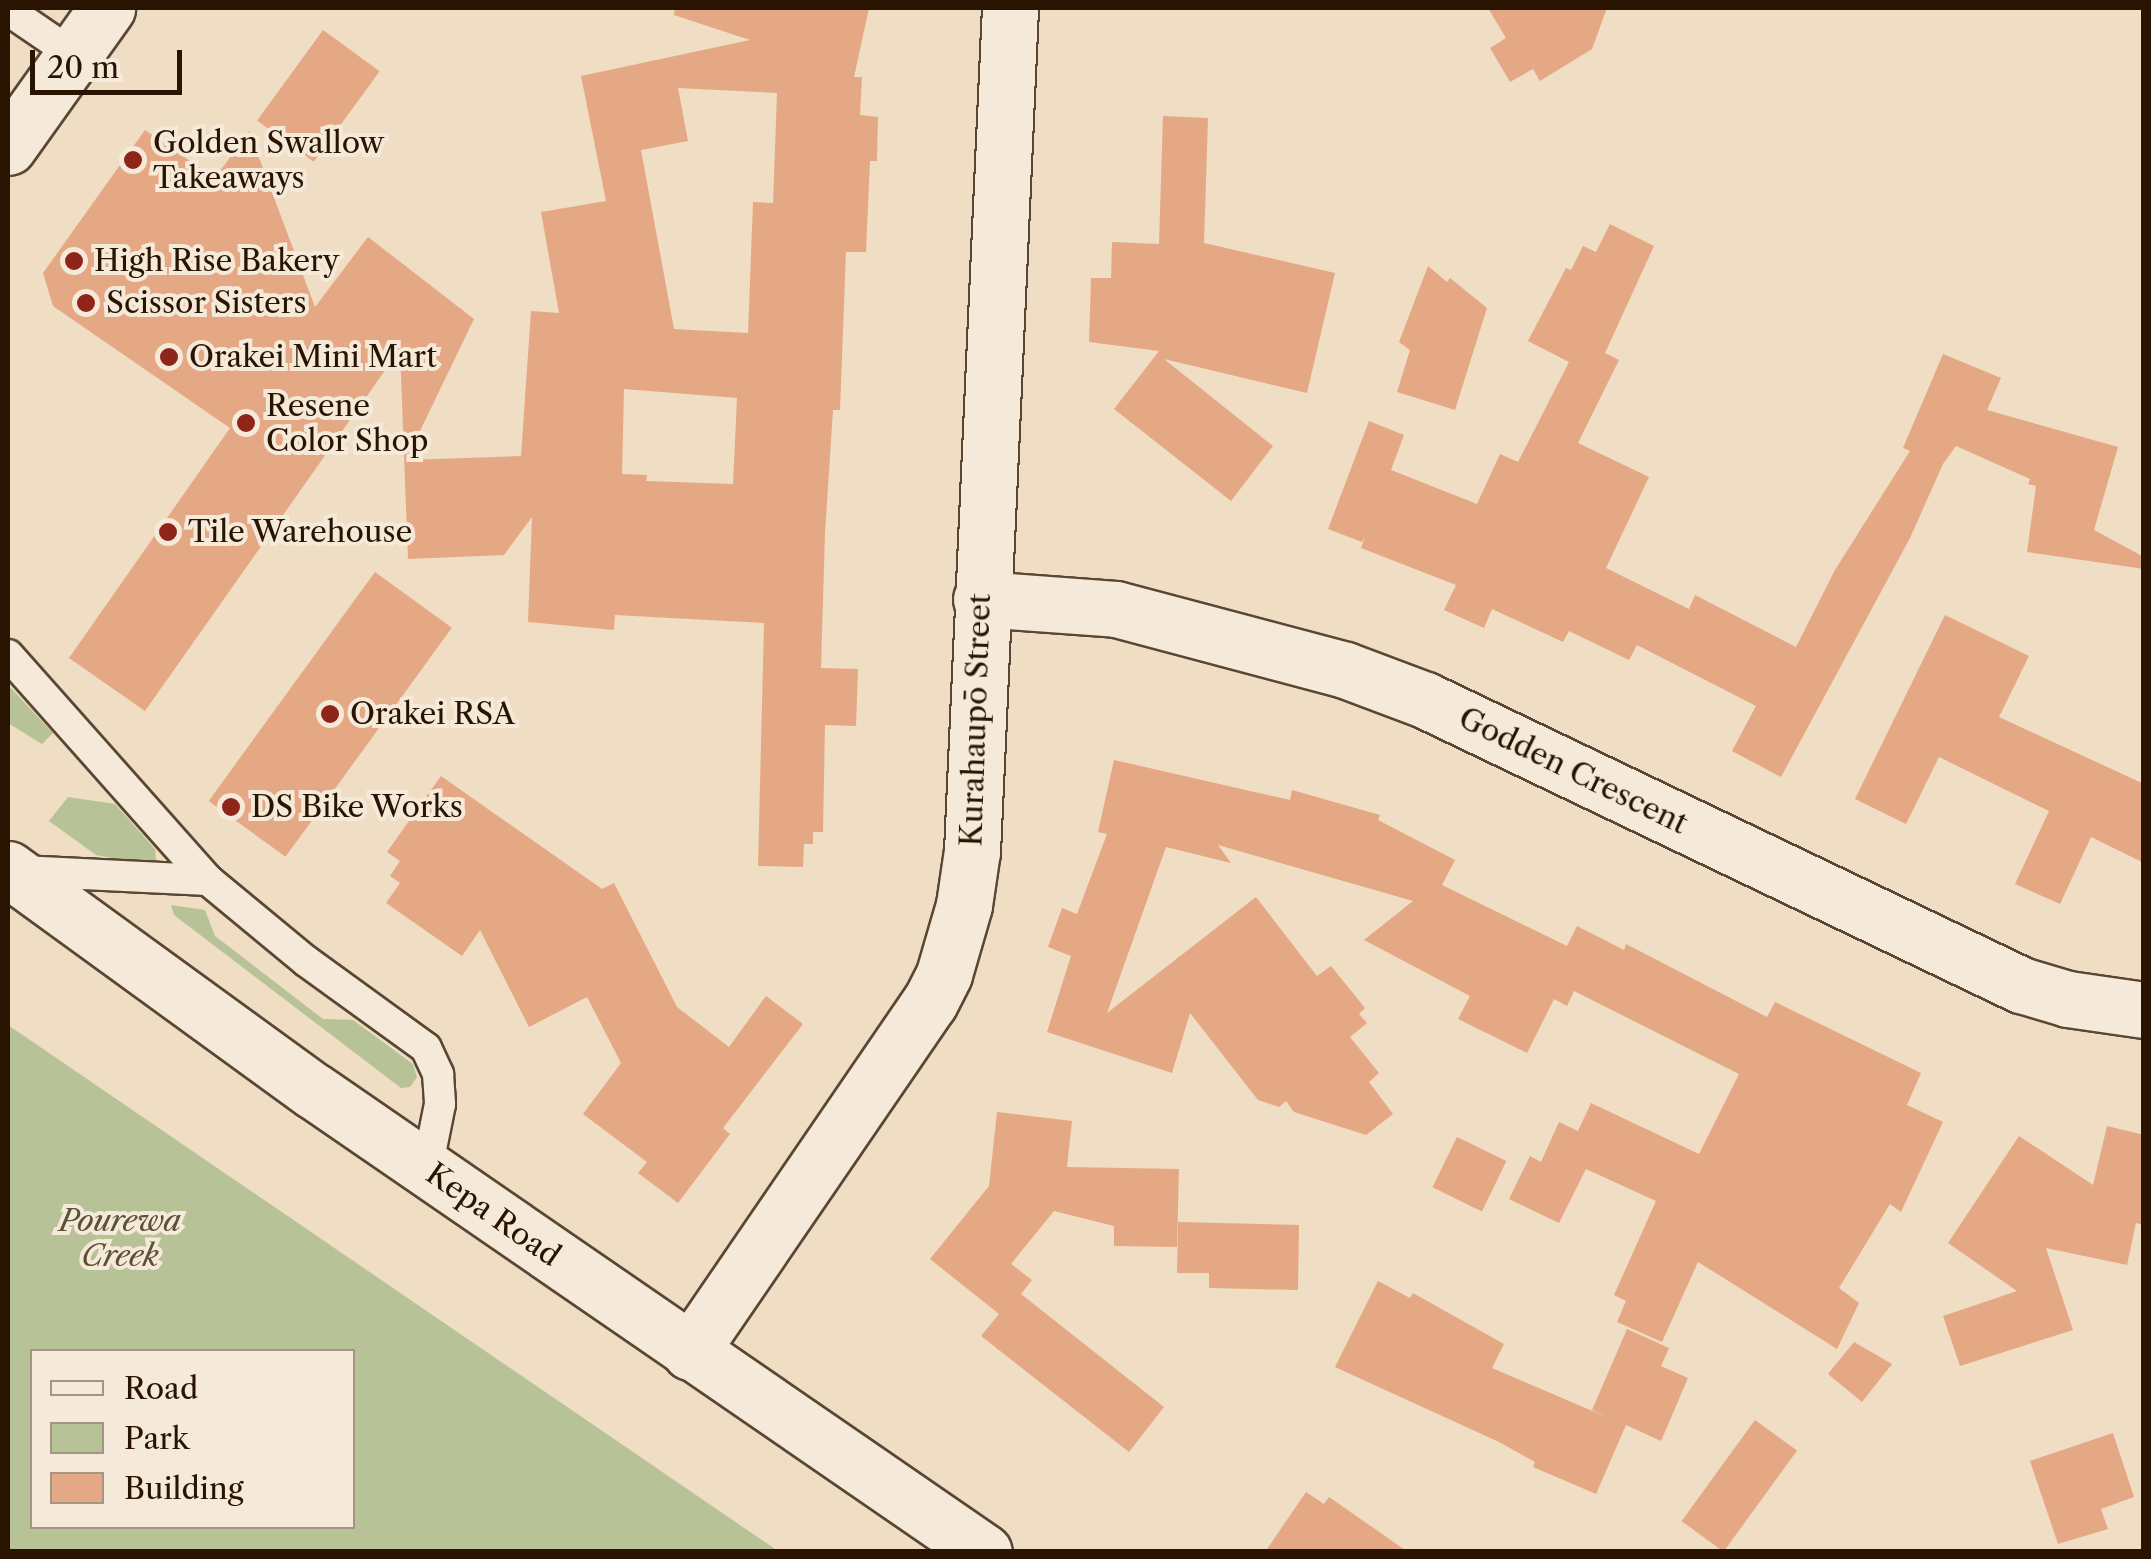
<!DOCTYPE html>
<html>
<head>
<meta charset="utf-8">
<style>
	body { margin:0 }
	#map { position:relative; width:2151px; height:1559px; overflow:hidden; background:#efddc4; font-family:"Libre Caslon Text",serif }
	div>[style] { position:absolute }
	.green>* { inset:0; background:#b7c296 }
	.building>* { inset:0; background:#e5a884; transform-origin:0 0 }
	.roads { filter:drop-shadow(2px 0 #5a4632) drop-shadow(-2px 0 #5a4632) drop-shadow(0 2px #5a4632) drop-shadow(0 -2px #5a4632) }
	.lane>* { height:30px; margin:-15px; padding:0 15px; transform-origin:15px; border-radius:15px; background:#f5e9d9 }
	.street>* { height:55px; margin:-27.5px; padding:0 27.5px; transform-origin:27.5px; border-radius:27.5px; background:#f5e9d9 }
	.secondary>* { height:55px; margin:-27.5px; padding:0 27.5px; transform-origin:27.5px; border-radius:27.5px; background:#f5e9d9 }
	.dots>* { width:28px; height:28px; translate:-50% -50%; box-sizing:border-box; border:5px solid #f5e9d9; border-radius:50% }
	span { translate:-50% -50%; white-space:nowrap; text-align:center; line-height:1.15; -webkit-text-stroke:8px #f5e9d9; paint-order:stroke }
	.poi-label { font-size:30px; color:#291401 }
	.left { translate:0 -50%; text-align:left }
	.street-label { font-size:30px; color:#291401 }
	.park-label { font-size:30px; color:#5b5135; font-style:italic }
	.frame { position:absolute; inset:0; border:10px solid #291401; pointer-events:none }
	.legend { position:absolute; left:30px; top:1349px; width:325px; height:180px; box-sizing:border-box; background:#f5e9d9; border:2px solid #a39483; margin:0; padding:12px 18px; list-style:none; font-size:30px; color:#291401 }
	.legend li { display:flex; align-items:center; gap:20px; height:50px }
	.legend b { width:50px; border:2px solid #a39483 }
	.scale { position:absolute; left:30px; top:50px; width:152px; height:45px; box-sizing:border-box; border:5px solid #291401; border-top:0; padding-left:12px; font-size:30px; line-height:35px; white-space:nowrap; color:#291401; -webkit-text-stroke:8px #f5e9d9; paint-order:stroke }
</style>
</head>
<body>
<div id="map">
	<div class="green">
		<i style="clip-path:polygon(8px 685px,53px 733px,42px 744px,8px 723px)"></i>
		<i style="clip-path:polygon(68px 797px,115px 804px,155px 849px,156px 860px,142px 864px,96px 855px,49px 821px)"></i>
		<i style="clip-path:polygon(171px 905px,205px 910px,215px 936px,323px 1019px,353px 1020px,413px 1064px,417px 1077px,410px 1087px,401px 1088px,174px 915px)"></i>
		<i style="clip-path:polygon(evenodd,8px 1025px,778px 1551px,8px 1551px,8px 1025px,32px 1352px,352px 1352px,352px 1526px,32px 1526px,32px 1352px)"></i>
	</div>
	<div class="building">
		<i style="clip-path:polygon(evenodd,675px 8px,869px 8px,854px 77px,862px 77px,860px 115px,878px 117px,877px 161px,870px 161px,866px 252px,846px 252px,840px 410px,833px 410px,825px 533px,821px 668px,858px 669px,856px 726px,825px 725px,823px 832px,813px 832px,813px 844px,804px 844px,803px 867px,758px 866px,764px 623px,615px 615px,614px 630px,528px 622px,532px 517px,504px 555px,408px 559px,400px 349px,145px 711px,69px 658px,230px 428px,53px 306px,43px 273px,145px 130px,215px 178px,249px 131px,315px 307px,368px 237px,474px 319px,406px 460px,521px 456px,531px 311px,559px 313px,541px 212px,606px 201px,581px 76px,750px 40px,674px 15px,675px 8px,678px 88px,777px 93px,773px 203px,753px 202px,748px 333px,674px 329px,641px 150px,688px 141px,678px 88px,675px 8px,624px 389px,737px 398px,733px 484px,646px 481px,647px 475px,622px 474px,624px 389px)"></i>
		<i style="clip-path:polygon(1488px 8px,1607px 8px,1592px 49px,1540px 81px,1533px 69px,1510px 82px,1490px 48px,1506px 38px)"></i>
		<i style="left:323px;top:30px;width:70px;height:112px;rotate:36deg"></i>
		<i style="clip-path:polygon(1163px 116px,1208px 118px,1204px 243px,1335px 273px,1307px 393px,1164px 359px,1273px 446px,1231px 501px,1114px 409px,1159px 351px,1089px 342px,1091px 278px,1111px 278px,1112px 242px,1159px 244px)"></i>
		<i style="clip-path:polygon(1610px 224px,1654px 246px,1605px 353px,1619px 360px,1578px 443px,1649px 477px,1606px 568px,1689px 609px,1695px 595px,1796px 647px,1835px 570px,1910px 451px,1903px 448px,1943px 354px,2001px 378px,1987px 410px,2118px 447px,2094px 530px,2144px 557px,2144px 569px,2027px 552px,2036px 486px,2028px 484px,2030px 479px,1956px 446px,1943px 464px,1910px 538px,1781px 777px,1732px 751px,1756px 706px,1637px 645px,1629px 660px,1569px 631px,1563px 642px,1492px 609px,1484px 628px,1444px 610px,1456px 585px,1361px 548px,1365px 537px,1362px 542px,1328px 529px,1369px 421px,1404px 435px,1391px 470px,1477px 504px,1500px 454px,1518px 462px,1569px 362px,1528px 341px,1566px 268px,1571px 270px,1583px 246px,1596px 252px)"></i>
		<i style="clip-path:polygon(1428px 266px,1447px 282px,1450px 278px,1487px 308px,1455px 410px,1397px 392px,1410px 350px,1399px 342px)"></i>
		<i style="left:375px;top:572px;width:95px;height:283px;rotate:36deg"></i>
		<i style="clip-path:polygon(1945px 615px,2029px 656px,1999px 717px,2144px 784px,2144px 863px,2091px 837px,2060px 904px,2015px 884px,2049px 811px,1939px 757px,1906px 824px,1855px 799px)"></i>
		<i style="clip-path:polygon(1114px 760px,1290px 800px,1292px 790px,1380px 815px,1378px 820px,1455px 860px,1442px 885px,1567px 946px,1577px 926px,1624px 950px,1626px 944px,1767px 1017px,1775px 1002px,1921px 1073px,1907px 1105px,1943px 1122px,1901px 1212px,1890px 1204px,1839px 1288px,1859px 1303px,1837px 1349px,1698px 1262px,1662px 1342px,1617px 1322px,1626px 1301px,1614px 1295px,1656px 1201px,1586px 1169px,1559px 1223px,1509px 1199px,1530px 1156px,1541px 1162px,1559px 1122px,1578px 1131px,1591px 1103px,1699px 1154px,1739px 1074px,1574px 991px,1567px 1006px,1554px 999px,1527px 1053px,1458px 1019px,1470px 996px,1364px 940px,1413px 901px,1218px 845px,1231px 863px,1166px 847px,1107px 1013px,1256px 897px,1317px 976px,1331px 966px,1365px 1008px,1359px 1014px,1367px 1023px,1350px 1037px,1379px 1073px,1369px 1082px,1393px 1114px,1366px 1135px,1294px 1112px,1286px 1101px,1279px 1107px,1258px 1100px,1190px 1013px,1172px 1073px,1047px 1032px,1071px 956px,1048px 947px,1062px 908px,1077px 914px,1107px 834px,1098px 832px)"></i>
		<i style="clip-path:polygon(441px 776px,602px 889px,614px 883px,677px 1007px,729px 1047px,766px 996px,803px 1024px,723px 1128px,730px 1134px,678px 1203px,638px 1173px,647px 1162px,583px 1114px,621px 1063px,587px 997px,529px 1027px,480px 930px,462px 956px,386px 903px,400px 883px,390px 876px,400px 861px,387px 852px)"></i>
		<i style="clip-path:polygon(997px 1112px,1072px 1121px,1067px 1167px,1179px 1169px,1177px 1247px,1114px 1246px,1114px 1226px,1054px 1211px,1011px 1264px,1032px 1280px,1021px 1294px,1164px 1407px,1129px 1452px,981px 1336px,999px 1314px,930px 1259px,989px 1186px)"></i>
		<i style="clip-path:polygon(2107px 1126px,2144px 1135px,2144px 1225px,2136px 1223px,2127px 1265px,2046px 1248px,2073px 1330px,1960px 1366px,1943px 1316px,2017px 1291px,1948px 1243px,2019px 1136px,2093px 1185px)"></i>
		<i style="left:1457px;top:1137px;width:55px;height:56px;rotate:26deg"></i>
		<i style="clip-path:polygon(1178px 1222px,1299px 1225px,1298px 1290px,1209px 1288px,1209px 1273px,1177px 1273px)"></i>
		<i style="clip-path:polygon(1378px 1281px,1410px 1298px,1413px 1293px,1504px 1344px,1492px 1368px,1609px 1418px,1592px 1410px,1627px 1329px,1669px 1348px,1661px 1366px,1688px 1378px,1661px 1441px,1626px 1425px,1596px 1494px,1533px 1467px,1535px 1462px,1499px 1442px,1335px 1367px)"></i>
		<i style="clip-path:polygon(1854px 1342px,1892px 1364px,1862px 1402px,1828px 1374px)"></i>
		<i style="left:1755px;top:1420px;width:52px;height:125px;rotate:36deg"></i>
		<i style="clip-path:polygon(2113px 1433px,2134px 1497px,2101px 1509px,2108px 1529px,2058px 1544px,2030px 1461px)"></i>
		<i style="clip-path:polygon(1306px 1492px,1324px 1504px,1329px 1497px,1408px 1552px,1265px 1552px)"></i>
	</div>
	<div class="roads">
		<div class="lane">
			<i style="left:8px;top:10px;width:80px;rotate:34.3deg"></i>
			<i style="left:8px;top:655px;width:301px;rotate:48.4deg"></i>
			<i style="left:208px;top:880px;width:127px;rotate:39.6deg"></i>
			<i style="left:306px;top:961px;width:148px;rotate:35.9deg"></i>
			<i style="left:426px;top:1048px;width:29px;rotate:65deg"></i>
			<i style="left:438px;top:1074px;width:30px;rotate:86deg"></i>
			<i style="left:440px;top:1104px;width:66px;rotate:101.3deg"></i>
			<i style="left:21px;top:871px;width:187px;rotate:2.8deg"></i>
		</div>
		<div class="street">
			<i style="left:981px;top:599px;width:135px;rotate:4.2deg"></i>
			<i style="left:1116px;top:609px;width:237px;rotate:14.9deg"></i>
			<i style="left:1345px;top:670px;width:85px;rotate:20.6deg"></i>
			<i style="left:1425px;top:700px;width:661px;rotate:25.56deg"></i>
			<i style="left:2021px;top:985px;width:49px;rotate:16.6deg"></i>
			<i style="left:2068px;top:999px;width:77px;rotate:8.2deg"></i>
			<i style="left:690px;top:1352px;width:424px;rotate:-55.6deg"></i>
			<i style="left:930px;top:1002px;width:31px;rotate:-63deg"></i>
			<i style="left:944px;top:974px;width:72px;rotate:-73.8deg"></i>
			<i style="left:964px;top:905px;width:55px;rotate:-81.6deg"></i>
			<i style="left:972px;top:851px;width:844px;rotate:-87.42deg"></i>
		</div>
		<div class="secondary">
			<i style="left:8px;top:147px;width:171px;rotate:-54.5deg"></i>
			<i style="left:8px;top:869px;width:378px;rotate:36deg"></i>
			<i style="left:314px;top:1091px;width:813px;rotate:34.53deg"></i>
		</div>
	</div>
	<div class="dots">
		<i style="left:133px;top:160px;background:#8f2418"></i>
		<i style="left:74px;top:261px;background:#8f2418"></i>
		<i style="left:86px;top:303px;background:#8f2418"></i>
		<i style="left:169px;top:357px;background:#8f2418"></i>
		<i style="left:246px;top:423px;background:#8f2418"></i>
		<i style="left:168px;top:532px;background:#8f2418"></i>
		<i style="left:330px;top:714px;background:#8f2418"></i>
		<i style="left:231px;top:807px;background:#8f2418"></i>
	</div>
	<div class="poi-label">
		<span class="left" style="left:153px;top:160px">Golden Swallow<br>Takeaways</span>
		<span class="left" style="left:94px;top:261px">High Rise Bakery</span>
		<span class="left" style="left:106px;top:303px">Scissor Sisters</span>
		<span class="left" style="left:189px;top:357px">Orakei Mini Mart</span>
		<span class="left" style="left:266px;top:423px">Resene<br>Color Shop</span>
		<span class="left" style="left:188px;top:532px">Tile Warehouse</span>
		<span class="left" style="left:350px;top:714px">Orakei RSA</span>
		<span class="left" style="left:251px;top:807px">DS Bike Works</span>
	</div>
	<div class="street-label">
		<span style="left:976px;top:720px;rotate:-88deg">Kurahaupō Street</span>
		<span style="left:1573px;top:771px;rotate:26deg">Godden Crescent</span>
		<span style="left:493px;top:1215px;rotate:35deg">Kepa Road</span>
	</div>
	<div class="park-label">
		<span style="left:120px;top:1238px">Pourewa<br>Creek</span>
	</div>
	<div class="frame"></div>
	<ul class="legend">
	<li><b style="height:12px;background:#f5e9d9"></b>Road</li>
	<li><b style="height:28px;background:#b7c296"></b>Park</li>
	<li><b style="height:28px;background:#e5a884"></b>Building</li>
	</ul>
	<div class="scale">20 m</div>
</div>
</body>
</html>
